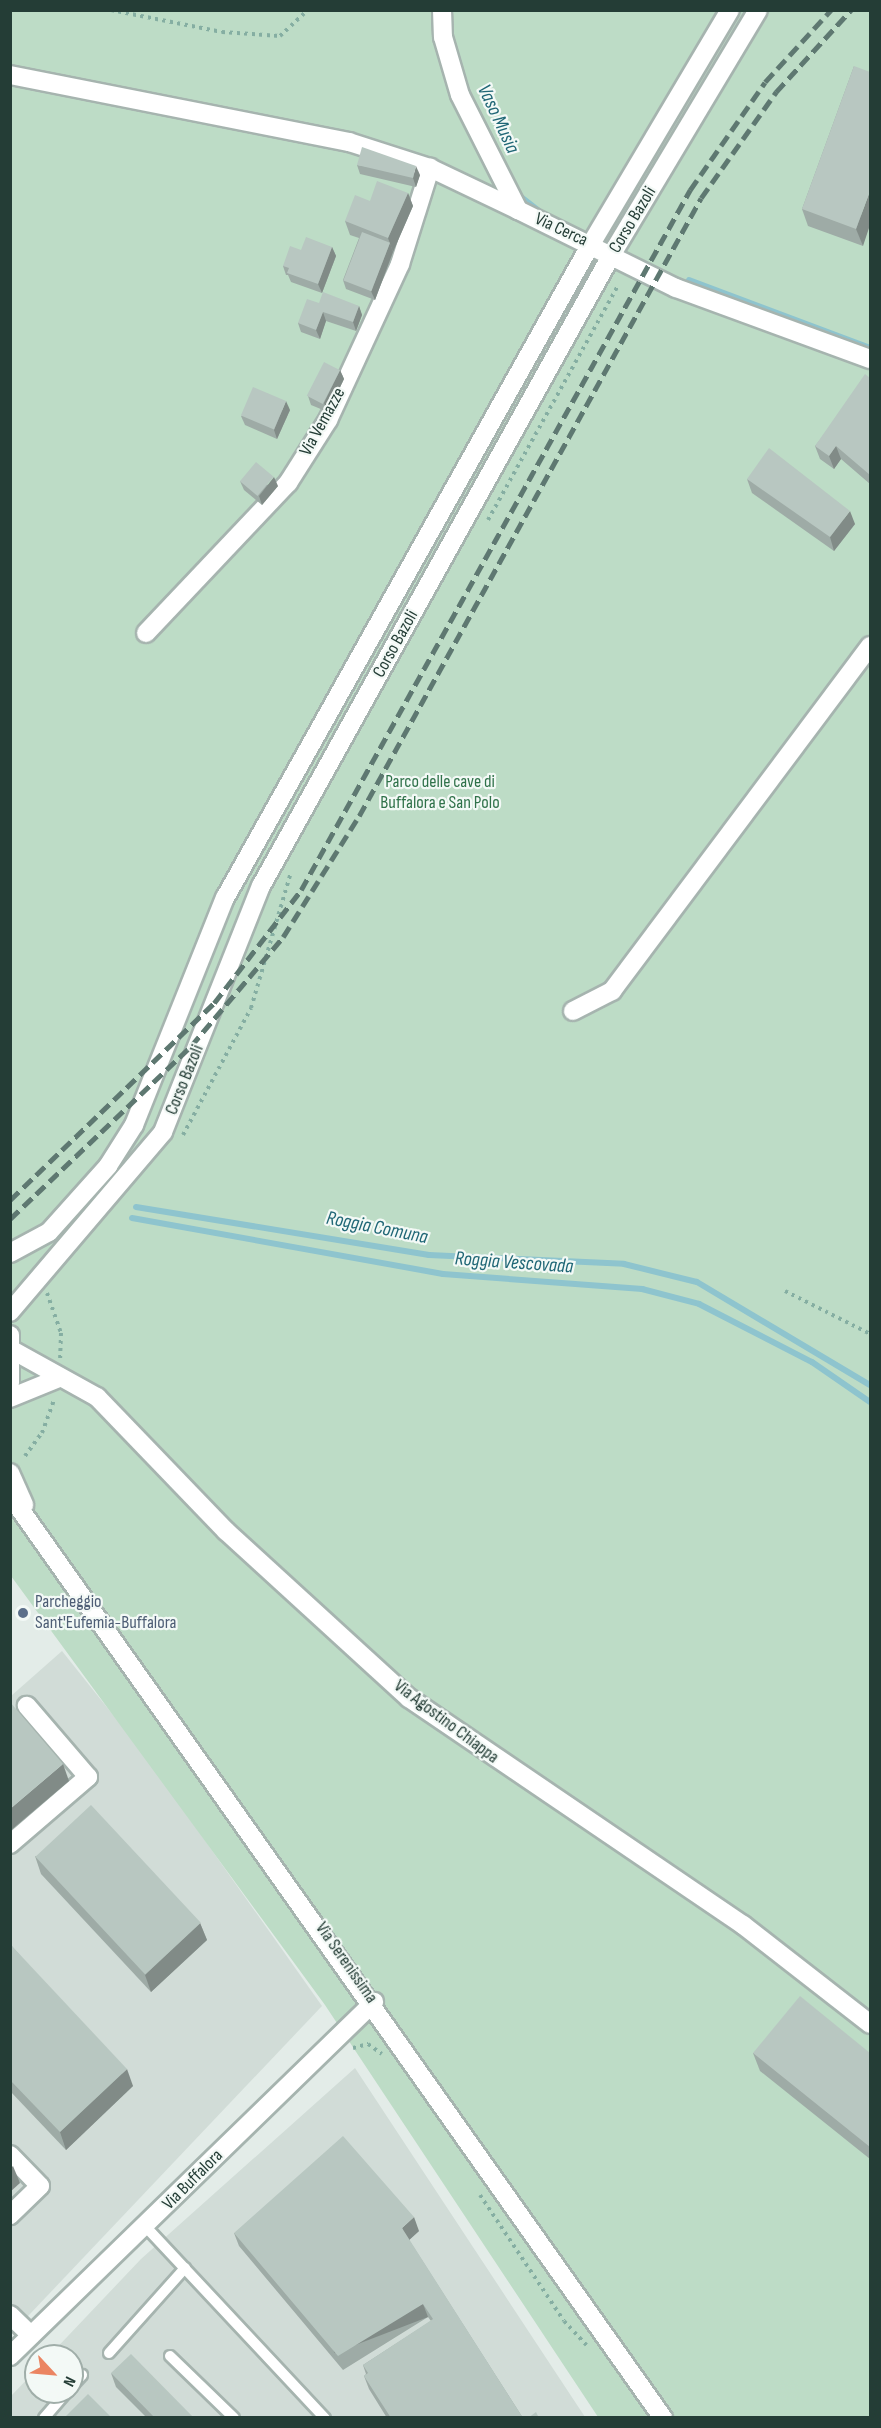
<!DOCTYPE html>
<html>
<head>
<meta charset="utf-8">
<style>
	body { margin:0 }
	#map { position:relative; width:881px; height:2428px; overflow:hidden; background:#e3ece8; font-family:"Sofia Sans Condensed",sans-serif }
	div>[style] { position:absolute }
	.built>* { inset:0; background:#d1dcd7 }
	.green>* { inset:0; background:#bddcc6 }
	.stream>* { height:6px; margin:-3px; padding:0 3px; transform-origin:3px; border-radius:3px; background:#8ec4ce }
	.path>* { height:4px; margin-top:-2px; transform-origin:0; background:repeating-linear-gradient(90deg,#85aea2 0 3px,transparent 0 7.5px) }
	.roads { filter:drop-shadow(2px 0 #a6b4af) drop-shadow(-2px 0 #a6b4af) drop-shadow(0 2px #a6b4af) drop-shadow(0 -2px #a6b4af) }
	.lane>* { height:10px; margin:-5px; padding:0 5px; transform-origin:5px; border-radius:5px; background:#fff }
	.street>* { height:18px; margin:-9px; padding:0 9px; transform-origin:9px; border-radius:9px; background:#fff }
	.secondary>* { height:18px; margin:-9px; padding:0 9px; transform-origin:9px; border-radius:9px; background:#fff }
	.rail>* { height:4.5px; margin-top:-2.25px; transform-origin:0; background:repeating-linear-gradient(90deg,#5e7871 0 12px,transparent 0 18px) }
	.wall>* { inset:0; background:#9eaba6 }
	.shaded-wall>* { inset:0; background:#818b87; transform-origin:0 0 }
	.building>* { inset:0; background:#b8c7c1; transform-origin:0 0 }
	.dots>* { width:16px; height:16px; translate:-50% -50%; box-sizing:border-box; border:3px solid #f3f9f6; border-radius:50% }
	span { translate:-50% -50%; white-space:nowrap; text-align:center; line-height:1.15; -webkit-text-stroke:4.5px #f3f9f6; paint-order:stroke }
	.street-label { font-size:18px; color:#243d36 }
	.park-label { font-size:18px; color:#30724a }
	.service-label { font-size:18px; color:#4e5e75 }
	.left { translate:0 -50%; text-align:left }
	.water-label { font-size:20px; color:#206776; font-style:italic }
	.frame { position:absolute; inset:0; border:12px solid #243d36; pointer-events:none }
	.north { position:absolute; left:24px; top:2344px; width:60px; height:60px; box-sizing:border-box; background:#f3f9f6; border:2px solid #a0aea9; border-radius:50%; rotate:116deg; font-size:16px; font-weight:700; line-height:24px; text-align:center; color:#243d36 }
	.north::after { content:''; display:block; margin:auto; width:21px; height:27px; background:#eb8562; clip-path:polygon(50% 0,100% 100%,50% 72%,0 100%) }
</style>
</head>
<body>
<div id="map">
	<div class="built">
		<i style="clip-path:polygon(62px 1651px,141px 1750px,322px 2006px,11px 2334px,11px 1696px)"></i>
		<i style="clip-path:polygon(355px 2068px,585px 2417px,11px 2418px,10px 2397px,36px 2370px,36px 2392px,72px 2392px,72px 2356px,49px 2356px,141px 2259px)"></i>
	</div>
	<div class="green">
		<i style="clip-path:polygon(11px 11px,870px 11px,870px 2417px,598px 2417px,325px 2005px,11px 1576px)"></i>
	</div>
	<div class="stream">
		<i style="left:516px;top:193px;width:29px;rotate:38deg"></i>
		<i style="left:689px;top:280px;width:193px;rotate:20.6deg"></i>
		<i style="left:136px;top:1207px;width:297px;rotate:9.3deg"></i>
		<i style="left:429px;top:1255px;width:195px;rotate:2.6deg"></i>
		<i style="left:624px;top:1264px;width:75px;rotate:13.9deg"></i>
		<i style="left:697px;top:1282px;width:201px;rotate:30.8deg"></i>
		<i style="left:132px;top:1218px;width:316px;rotate:10.2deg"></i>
		<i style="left:443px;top:1274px;width:200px;rotate:4.3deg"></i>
		<i style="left:642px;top:1289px;width:59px;rotate:14.7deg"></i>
		<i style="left:699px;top:1304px;width:127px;rotate:27.2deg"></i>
		<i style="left:812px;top:1362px;width:70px;rotate:34.6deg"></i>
	</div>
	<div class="path">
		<i style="left:111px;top:10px;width:113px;rotate:11.2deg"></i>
		<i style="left:222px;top:32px;width:58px;rotate:3.9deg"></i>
		<i style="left:280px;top:36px;width:38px;rotate:-43deg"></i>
		<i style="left:488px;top:520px;width:266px;rotate:-61deg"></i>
		<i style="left:183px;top:1135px;width:144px;rotate:-61.8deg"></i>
		<i style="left:251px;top:1008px;width:142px;rotate:-73.6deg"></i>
		<i style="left:785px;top:1291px;width:95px;rotate:26.8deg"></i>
		<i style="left:47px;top:1293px;width:42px;rotate:70.7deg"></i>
		<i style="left:61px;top:1333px;width:25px;rotate:92deg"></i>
		<i style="left:25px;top:1456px;width:29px;rotate:-54deg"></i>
		<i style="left:42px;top:1433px;width:37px;rotate:-70deg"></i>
		<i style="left:353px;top:2048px;width:16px;rotate:-15deg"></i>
		<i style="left:368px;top:2044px;width:17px;rotate:36deg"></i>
		<i style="left:480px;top:2195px;width:151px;rotate:56.3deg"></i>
		<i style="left:564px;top:2321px;width:33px;rotate:47deg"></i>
	</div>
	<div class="roads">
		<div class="lane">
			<i style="left:146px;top:2227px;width:262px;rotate:46.9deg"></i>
			<i style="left:109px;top:2353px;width:114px;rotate:-48.2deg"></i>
			<i style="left:170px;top:2356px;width:89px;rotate:44.1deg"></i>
			<i style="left:72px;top:2386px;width:15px;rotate:-48deg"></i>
			<i style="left:44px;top:2418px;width:35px;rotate:-49deg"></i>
		</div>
		<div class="street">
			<i style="left:442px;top:10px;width:27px;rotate:88deg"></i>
			<i style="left:443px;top:37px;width:60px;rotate:73.7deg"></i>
			<i style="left:460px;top:95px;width:129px;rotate:63.2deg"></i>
			<i style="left:518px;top:210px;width:176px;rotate:26.3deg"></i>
			<i style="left:676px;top:288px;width:207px;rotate:20.1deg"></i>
			<i style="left:10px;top:75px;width:346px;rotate:11.2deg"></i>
			<i style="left:349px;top:142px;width:85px;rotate:17.8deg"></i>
			<i style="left:430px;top:168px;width:98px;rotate:25.5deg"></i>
			<i style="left:146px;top:633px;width:207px;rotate:-46.6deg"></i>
			<i style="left:288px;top:483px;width:75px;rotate:-57.6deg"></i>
			<i style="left:328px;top:420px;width:172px;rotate:-65.2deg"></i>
			<i style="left:400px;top:264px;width:101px;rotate:-72.6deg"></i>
			<i style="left:573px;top:1011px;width:44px;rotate:-27.1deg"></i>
			<i style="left:612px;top:991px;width:431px;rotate:-53.2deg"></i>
			<i style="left:10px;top:1253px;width:44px;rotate:-28.3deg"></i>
			<i style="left:49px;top:1232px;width:89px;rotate:-48.2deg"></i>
			<i style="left:108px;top:1166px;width:49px;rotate:-57.6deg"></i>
			<i style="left:134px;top:1125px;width:245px;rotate:-68.2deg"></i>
			<i style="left:225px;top:898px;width:749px;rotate:-60.77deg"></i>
			<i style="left:591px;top:244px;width:272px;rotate:-59.3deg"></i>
			<i style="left:10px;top:1312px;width:236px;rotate:-49.6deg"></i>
			<i style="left:163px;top:1132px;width:265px;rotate:-68.3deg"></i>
			<i style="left:261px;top:886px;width:723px;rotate:-60.95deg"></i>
			<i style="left:612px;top:254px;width:284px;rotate:-59.1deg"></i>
			<i style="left:14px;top:1351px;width:95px;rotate:29deg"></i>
			<i style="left:97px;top:1397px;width:186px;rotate:46.1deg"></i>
			<i style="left:226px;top:1531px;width:248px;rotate:42.4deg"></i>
			<i style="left:409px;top:1698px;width:404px;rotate:34.2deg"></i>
			<i style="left:743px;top:1925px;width:161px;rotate:37.9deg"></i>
			<i style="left:10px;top:1398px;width:53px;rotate:-22.2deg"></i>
			<i style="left:10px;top:1844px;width:103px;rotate:-40.7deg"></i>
			<i style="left:88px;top:1777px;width:94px;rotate:-130.7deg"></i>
			<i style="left:10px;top:2155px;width:43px;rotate:45.9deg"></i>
			<i style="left:40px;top:2186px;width:42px;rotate:136deg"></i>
			<i style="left:10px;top:2315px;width:29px;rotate:44deg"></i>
			<i style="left:10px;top:2356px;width:508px;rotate:-44.2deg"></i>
		</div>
		<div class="secondary">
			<i style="left:10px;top:1335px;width:48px;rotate:90deg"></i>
			<i style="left:10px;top:1473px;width:35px;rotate:66deg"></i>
			<i style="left:10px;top:1495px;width:1131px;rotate:54.72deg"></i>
		</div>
	</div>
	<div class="rail">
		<i style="left:10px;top:1200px;width:284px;rotate:-44deg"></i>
		<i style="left:214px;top:1003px;width:143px;rotate:-52.4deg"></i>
		<i style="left:301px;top:890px;width:801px;rotate:-60.94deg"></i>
		<i style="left:690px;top:190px;width:131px;rotate:-55.2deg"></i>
		<i style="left:765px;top:82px;width:98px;rotate:-47.5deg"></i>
		<i style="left:10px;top:1219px;width:250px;rotate:-43.7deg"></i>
		<i style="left:191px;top:1046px;width:143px;rotate:-49.8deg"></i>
		<i style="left:283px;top:937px;width:143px;rotate:-57.9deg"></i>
		<i style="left:359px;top:816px;width:706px;rotate:-61.04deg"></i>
		<i style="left:701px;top:198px;width:130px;rotate:-54.7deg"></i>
		<i style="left:776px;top:92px;width:111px;rotate:-47.6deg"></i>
	</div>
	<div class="wall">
		<i style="clip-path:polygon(854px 66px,863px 246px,808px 226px,802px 209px)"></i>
		<i style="clip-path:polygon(357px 165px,420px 175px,416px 187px,360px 174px)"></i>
		<i style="clip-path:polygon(408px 193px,413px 206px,393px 252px,375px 300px,346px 289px,343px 280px,359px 238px,350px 235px,345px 221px,370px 201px)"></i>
		<i style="clip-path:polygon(332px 247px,336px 256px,322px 293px,291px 282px,288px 275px,286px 275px,283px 266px,301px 250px)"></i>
		<i style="clip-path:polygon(319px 303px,359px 306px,362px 315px,356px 331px,326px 321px,320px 339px,301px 332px,298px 323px)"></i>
		<i style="clip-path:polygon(340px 370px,344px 379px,328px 412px,311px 405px,308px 396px)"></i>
		<i style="clip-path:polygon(870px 378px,870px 484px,841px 459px,834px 469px,820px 459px,815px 446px)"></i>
		<i style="clip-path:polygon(290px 410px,277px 439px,245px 425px,241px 416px)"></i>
		<i style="clip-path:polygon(747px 479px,855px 524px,834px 551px,752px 493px)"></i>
		<i style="clip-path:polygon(240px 481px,278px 486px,262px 505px,244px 490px)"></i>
		<i style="clip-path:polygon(35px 1856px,200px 1923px,207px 1940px,151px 1992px,41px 1874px)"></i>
		<i style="clip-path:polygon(10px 1944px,133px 2086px,66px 2150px,10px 2091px)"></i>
		<i style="clip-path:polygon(753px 2053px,870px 2053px,870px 2159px,760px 2071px)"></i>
		<i style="clip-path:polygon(419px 2231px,409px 2240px,523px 2418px,387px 2418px,369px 2389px,364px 2376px,366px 2374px,363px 2365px,431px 2321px,428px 2317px,343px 2370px,239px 2246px,234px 2233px)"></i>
		<i style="clip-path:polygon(111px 2373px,194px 2418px,147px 2418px,116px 2387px)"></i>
	</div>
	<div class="shaded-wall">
		<i style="clip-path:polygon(416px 166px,420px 175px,416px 187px,413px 178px)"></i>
		<i style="clip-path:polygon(870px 191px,870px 225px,863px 246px,856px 229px)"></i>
		<i style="clip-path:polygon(408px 193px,413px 206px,393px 252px,388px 238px)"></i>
		<i style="clip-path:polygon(390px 243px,393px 252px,375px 300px,371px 291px)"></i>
		<i style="clip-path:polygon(332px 247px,336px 256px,322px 293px,318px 284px)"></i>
		<i style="clip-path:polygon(359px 306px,362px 315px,356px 331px,353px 322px)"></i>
		<i style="clip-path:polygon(323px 312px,326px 321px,320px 339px,316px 330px)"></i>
		<i style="clip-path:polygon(340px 370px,344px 379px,328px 412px,324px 403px)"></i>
		<i style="clip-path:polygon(286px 401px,290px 410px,277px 439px,274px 430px)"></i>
		<i style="clip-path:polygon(836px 446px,841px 459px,834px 469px,829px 456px)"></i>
		<i style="clip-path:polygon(274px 477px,278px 486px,262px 505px,259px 496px)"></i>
		<i style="clip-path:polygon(850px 511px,855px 524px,834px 551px,830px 537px)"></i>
		<i style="clip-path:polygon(63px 1764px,69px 1781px,10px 1831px,10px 1809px)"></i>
		<i style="clip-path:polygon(200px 1923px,207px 1940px,151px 1992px,145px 1975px)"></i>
		<i style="clip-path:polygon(127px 2069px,133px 2086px,66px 2150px,60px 2132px)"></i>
		<i style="clip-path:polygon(13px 2166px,20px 2183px,10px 2192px,10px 2169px)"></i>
		<i style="clip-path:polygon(414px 2217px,419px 2231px,407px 2242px,402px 2228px)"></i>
		<i style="left:423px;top:2304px;width:14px;height:100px;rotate:69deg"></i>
	</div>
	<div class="building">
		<i style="clip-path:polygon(854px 66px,870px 72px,870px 191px,856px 229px,802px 209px)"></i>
		<i style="clip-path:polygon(362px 147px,416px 166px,413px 178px,357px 165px)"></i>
		<i style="clip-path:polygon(377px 181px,408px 193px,388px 238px,345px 221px,355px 195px,370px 201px)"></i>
		<i style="left:362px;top:232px;width:30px;height:52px;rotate:21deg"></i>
		<i style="clip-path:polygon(306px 237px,332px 247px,318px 284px,287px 273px,289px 268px,283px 266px,290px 246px,301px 250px)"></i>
		<i style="clip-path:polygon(323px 292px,359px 306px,353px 322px,323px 312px,316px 330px,298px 323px,307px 299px,319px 303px)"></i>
		<i style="left:324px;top:362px;width:18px;height:38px;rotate:27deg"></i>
		<i style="clip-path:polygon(865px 374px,870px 378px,870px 475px,836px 446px,829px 456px,815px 446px)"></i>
		<i style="left:253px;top:387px;width:36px;height:31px;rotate:23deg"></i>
		<i style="clip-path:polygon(769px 448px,850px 511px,830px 537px,747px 479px)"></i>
		<i style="left:256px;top:462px;width:23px;height:25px;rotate:40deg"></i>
		<i style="clip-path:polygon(10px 1702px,63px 1764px,10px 1809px)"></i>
		<i style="left:91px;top:1805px;width:161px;height:76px;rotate:47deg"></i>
		<i style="clip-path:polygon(10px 1944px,127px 2069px,60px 2132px,10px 2080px)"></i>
		<i style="clip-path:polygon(800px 1996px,870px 2053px,870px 2147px,753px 2053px)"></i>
		<i style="clip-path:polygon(343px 2136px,414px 2217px,402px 2228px,523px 2418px,391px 2418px,364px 2376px,368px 2373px,363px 2365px,433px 2319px,423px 2304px,338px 2356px,234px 2233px)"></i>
		<i style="clip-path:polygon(131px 2354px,194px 2418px,155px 2418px,111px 2373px)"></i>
		<i style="clip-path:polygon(88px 2394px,112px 2418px,64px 2418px)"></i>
		<i style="clip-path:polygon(536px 2412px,539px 2418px,528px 2418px)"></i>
	</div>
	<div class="dots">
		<i style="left:23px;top:1613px;background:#5c6f8a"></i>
	</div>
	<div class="street-label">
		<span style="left:633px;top:220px;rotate:-59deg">Corso Bazoli</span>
		<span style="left:561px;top:230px;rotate:25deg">Via Cerca</span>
		<span style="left:323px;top:422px;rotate:-61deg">Via Vemazze</span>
		<span style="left:396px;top:644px;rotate:-61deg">Corso Bazoli</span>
		<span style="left:185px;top:1080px;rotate:-68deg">Corso Bazoli</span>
		<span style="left:446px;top:1722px;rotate:37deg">Via Agostino Chiappa</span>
		<span style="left:346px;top:1963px;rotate:55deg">Via Serenissima</span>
		<span style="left:193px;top:2180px;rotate:-45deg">Via Buffalora</span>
	</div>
	<div class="park-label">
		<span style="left:440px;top:793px">Parco delle cave di<br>Buffalora e San Polo</span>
	</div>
	<div class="service-label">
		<span class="left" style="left:35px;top:1613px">Parcheggio<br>Sant'Eufemia-Buffalora</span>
	</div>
	<div class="water-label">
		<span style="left:498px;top:119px;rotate:65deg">Vaso Musia</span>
		<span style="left:377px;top:1228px;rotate:11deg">Roggia Comuna</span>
		<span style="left:514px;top:1263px;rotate:4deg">Roggia Vescovada</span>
	</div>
	<div class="frame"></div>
	<div class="north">N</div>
</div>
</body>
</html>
